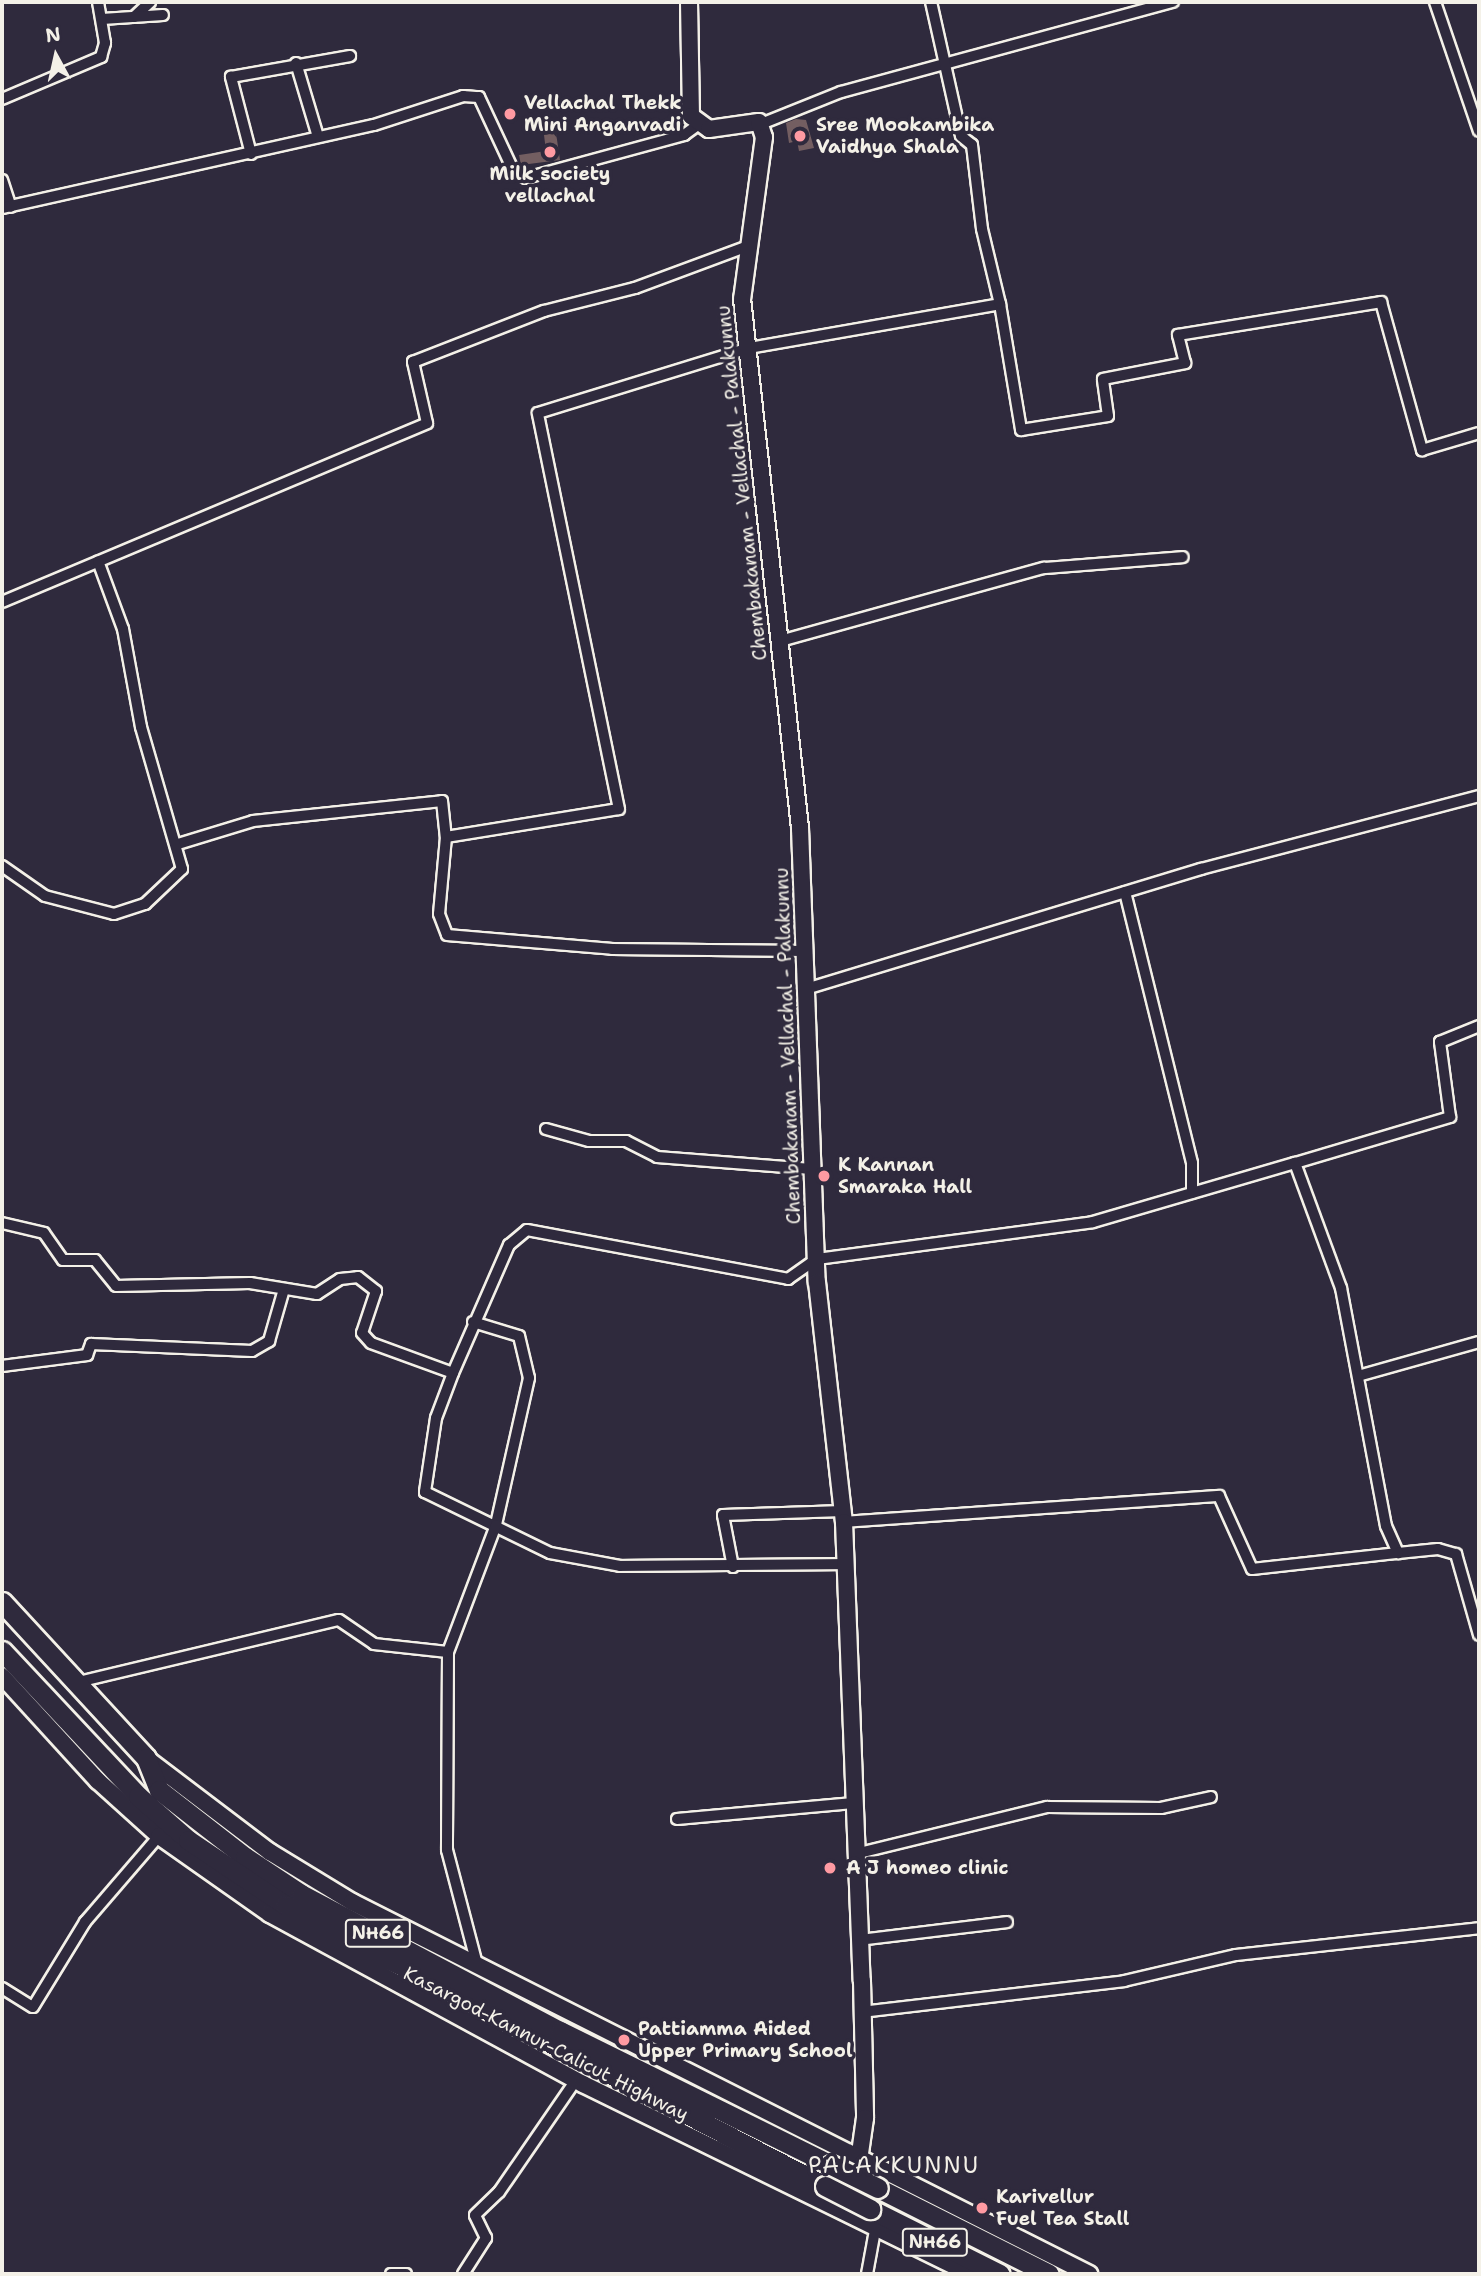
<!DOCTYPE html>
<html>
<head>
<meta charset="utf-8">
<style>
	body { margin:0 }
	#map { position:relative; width:1481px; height:2276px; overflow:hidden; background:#2f2a3d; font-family:"Shantell Sans",sans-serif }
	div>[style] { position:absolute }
	.building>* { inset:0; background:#735e61 }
	.roads { filter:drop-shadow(2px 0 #f4f1e8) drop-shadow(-2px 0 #f4f1e8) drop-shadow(0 2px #f4f1e8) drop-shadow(0 -2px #f4f1e8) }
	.street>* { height:10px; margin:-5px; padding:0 5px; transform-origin:5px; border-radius:5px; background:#2f2a3d }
	.secondary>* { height:16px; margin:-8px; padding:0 8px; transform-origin:8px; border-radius:8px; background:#2f2a3d }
	.highway>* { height:19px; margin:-9.5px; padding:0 9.5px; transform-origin:9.5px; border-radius:9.5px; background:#2f2a3d }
	.bridges { filter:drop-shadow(2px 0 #f4f1e8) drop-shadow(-2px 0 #f4f1e8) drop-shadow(0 2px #f4f1e8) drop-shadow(0 -2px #f4f1e8) }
	.highway-bridge>* { height:19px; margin:-9.5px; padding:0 9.5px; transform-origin:9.5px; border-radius:9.5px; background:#2f2a3d }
	.dots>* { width:19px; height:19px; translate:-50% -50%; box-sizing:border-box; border:4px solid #2f2a3d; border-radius:50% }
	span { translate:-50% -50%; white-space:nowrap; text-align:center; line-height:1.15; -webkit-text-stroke:7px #2f2a3d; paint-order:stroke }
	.shield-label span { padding:2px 5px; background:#2f2a3d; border:2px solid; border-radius:5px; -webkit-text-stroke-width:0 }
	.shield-label { font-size:18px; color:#f4f1e8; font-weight:700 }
	.poi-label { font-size:19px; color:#f4f1e8; font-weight:700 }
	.left { translate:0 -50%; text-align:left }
	.street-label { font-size:19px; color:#f4f1e8 }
	.quarter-label { font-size:23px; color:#f4f1e8; letter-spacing:2px }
	.frame { position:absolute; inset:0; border:4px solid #f4f1e8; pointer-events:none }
	.north { position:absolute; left:21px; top:21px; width:70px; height:70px; -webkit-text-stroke:5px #2f2a3d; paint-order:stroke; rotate:352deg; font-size:19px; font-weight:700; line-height:28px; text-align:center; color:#f4f1e8 }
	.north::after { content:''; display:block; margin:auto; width:24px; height:32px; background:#f4f1e8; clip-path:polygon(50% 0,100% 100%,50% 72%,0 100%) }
</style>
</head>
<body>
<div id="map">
	<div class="building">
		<i style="clip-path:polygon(796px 119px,806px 120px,814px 148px,799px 151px,797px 141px,789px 143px,786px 123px)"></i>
		<i style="clip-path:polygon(556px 133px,560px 160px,521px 165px,519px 155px,546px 151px,544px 135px)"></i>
	</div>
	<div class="roads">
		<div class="street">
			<i style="left:1435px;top:2px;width:136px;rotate:71.2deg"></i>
			<i style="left:134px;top:17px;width:22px;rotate:-43deg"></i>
			<i style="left:102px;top:19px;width:61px;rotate:-3.8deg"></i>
			<i style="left:296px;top:63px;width:77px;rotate:73.4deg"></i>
			<i style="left:2px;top:99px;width:108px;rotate:-23deg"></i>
			<i style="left:101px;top:57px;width:15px;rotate:-74deg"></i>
			<i style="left:105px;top:43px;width:42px;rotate:-99.7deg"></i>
			<i style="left:761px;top:124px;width:86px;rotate:-21.8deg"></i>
			<i style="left:841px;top:92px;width:344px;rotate:-15.2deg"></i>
			<i style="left:251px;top:154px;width:80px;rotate:-104.6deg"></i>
			<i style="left:231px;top:77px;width:121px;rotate:-10deg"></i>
			<i style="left:2px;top:180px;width:28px;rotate:72deg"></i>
			<i style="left:2px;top:208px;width:381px;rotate:-12.6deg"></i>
			<i style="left:374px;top:125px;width:94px;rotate:-18deg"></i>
			<i style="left:463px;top:96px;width:16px;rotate:4deg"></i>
			<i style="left:479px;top:97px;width:81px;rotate:65deg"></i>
			<i style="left:513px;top:170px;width:15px;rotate:32deg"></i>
			<i style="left:526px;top:178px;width:164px;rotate:-15.2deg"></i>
			<i style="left:684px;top:135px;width:17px;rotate:-36deg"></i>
			<i style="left:1000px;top:304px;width:128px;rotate:80.5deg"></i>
			<i style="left:1021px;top:430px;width:88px;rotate:-9.1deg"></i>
			<i style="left:1108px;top:416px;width:37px;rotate:-98deg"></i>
			<i style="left:1103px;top:379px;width:84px;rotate:-11deg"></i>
			<i style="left:1185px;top:363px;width:29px;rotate:-104deg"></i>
			<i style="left:1178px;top:335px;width:206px;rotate:-9.2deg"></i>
			<i style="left:1381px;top:302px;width:154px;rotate:74.5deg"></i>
			<i style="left:1422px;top:450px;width:59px;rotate:-16.6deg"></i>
			<i style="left:2px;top:602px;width:461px;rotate:-22.8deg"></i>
			<i style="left:427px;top:423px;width:63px;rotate:-102.9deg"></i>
			<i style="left:413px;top:362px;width:141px;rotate:-21.3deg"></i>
			<i style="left:544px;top:311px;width:94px;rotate:-14.2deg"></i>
			<i style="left:635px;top:288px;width:121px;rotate:-20.4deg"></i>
			<i style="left:780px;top:641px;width:274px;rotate:-15.5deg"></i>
			<i style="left:1044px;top:568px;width:139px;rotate:-4.5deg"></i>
			<i style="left:446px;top:837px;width:77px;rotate:95.2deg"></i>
			<i style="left:439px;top:914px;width:22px;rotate:69deg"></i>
			<i style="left:447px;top:935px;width:166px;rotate:4.8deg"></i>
			<i style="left:612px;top:949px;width:194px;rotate:0.6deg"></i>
			<i style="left:178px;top:844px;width:78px;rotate:-17deg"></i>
			<i style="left:253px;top:821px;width:190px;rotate:-6deg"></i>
			<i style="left:442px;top:801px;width:36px;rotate:84deg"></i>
			<i style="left:446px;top:837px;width:175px;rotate:-9.2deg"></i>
			<i style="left:619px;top:809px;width:404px;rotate:-101.6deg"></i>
			<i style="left:538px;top:413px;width:221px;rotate:-17.1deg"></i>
			<i style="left:749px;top:348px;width:255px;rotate:-9.9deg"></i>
			<i style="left:1000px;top:304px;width:77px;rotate:-103.5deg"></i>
			<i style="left:982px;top:229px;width:85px;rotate:-96.8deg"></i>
			<i style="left:972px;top:145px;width:14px;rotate:-141deg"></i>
			<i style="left:961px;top:136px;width:137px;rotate:-102.6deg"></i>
			<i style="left:2px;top:866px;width:52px;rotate:34.9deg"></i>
			<i style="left:45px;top:896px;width:71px;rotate:14.6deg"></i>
			<i style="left:114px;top:914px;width:33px;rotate:-18deg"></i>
			<i style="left:145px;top:904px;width:51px;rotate:-43.4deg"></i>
			<i style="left:182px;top:869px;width:148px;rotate:-106.1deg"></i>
			<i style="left:141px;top:727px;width:100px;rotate:-100.4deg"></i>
			<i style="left:123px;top:629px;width:72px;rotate:-110.2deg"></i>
			<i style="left:1125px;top:892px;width:279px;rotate:76.1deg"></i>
			<i style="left:1192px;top:1163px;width:30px;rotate:90deg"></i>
			<i style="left:809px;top:988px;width:410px;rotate:-16.9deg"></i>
			<i style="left:1201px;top:869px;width:287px;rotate:-14.7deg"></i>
			<i style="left:546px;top:1129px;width:45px;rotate:15.6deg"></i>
			<i style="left:589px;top:1141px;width:37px"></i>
			<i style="left:626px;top:1141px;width:35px;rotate:27deg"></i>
			<i style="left:657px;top:1157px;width:155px;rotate:4.4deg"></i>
			<i style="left:1295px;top:1163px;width:162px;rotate:-16.5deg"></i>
			<i style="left:1450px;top:1117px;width:76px;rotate:-97.6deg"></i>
			<i style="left:1440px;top:1042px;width:42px;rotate:-22.3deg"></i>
			<i style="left:2px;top:1223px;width:43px;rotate:13.4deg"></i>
			<i style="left:44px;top:1233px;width:33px;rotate:55deg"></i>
			<i style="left:63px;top:1260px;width:32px"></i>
			<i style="left:95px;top:1260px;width:33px;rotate:51deg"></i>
			<i style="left:116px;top:1286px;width:134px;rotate:-1.3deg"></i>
			<i style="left:250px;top:1283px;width:68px;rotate:9.3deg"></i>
			<i style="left:317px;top:1294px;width:27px;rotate:-33deg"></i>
			<i style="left:340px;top:1279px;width:18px;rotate:-6deg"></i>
			<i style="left:358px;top:1277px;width:23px;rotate:38deg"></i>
			<i style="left:376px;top:1291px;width:44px;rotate:108.4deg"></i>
			<i style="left:362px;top:1333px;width:13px;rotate:48deg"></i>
			<i style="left:371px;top:1343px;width:87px;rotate:20.1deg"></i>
			<i style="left:453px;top:1373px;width:48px;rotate:110.7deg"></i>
			<i style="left:436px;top:1418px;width:75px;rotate:98.5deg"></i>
			<i style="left:425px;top:1492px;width:139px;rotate:26deg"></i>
			<i style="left:550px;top:1553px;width:71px;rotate:10.5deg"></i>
			<i style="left:620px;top:1566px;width:227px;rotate:-0.5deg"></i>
			<i style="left:473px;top:1322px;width:48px;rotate:16.9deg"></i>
			<i style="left:519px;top:1336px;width:43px;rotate:76.6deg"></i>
			<i style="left:529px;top:1378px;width:151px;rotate:102.7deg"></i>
			<i style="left:496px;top:1525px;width:136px;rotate:110.7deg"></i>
			<i style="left:448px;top:1652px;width:198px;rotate:90.3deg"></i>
			<i style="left:447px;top:1850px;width:122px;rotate:75.3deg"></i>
			<i style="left:2px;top:1366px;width:86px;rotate:-7.4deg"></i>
			<i style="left:87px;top:1355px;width:12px;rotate:-70deg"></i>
			<i style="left:91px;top:1344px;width:161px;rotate:2.5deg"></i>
			<i style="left:252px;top:1351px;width:20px;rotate:-30deg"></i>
			<i style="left:269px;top:1341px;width:54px;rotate:-73.9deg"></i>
			<i style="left:453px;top:1373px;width:140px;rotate:-66.4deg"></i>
			<i style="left:509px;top:1245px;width:23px;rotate:-40deg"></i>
			<i style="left:527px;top:1230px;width:266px;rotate:10.6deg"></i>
			<i style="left:788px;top:1279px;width:35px;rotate:-35deg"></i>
			<i style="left:817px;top:1259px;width:278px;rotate:-7.6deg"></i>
			<i style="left:1093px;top:1222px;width:210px;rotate:-16.3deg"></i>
			<i style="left:1295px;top:1163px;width:133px;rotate:69.8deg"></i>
			<i style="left:1341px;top:1288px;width:242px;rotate:79.3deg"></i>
			<i style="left:1386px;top:1526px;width:30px;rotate:66deg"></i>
			<i style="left:1398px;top:1553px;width:40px;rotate:-5.7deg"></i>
			<i style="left:1438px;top:1549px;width:19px;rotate:16deg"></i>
			<i style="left:1456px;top:1554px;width:84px;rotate:74.1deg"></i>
			<i style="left:1358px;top:1376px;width:126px;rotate:-15.7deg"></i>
			<i style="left:844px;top:1522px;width:376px;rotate:-4deg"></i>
			<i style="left:1219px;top:1496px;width:80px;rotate:65.7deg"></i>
			<i style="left:1252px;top:1569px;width:147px;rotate:-6.3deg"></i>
			<i style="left:733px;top:1567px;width:53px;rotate:-100.9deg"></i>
			<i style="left:723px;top:1515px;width:120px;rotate:-1.9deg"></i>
			<i style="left:74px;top:1683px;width:272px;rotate:-13.4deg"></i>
			<i style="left:339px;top:1620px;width:42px;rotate:34.4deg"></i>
			<i style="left:374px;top:1644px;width:74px;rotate:6.2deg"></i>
			<i style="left:677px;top:1819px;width:177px;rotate:-5.2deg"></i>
			<i style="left:855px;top:1854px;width:198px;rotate:-13.8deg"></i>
			<i style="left:1047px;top:1807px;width:114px;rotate:0.5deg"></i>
			<i style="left:1161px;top:1808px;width:51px;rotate:-12.4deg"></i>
			<i style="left:859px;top:1940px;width:149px;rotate:-6.9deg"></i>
			<i style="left:2px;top:1988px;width:36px;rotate:32deg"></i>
			<i style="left:33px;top:2007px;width:100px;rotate:-58.5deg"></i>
			<i style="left:85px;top:1922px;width:113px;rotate:-49.3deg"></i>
			<i style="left:862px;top:2012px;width:264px;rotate:-6.7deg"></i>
			<i style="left:1124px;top:1981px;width:115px;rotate:-13.1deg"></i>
			<i style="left:1236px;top:1955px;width:244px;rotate:-6.3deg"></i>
			<i style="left:391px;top:2274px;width:15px"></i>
			<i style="left:463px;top:2274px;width:43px;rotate:-57.4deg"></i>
			<i style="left:486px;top:2238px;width:25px;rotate:-116deg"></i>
			<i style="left:475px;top:2215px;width:33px;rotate:-44deg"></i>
			<i style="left:499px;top:2192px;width:136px;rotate:-55.5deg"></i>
			<i style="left:867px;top:2274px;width:50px;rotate:-79.6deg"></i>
		</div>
		<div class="secondary">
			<i style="left:689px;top:2px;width:114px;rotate:89deg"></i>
			<i style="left:691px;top:116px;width:22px;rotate:36deg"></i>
			<i style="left:709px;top:129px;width:50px;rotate:-8deg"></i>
			<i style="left:759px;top:122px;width:16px;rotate:72deg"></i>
			<i style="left:764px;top:137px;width:163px;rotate:97.7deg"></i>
			<i style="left:742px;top:299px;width:532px;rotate:83.74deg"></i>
			<i style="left:800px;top:828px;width:454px;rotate:87.9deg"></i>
			<i style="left:817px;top:1282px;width:242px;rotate:83.6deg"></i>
			<i style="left:844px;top:1522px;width:459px;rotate:87.8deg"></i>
			<i style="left:862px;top:1981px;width:137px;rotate:88.7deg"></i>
			<i style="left:865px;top:2118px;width:42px;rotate:98.1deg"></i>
			<i style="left:2px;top:1676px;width:142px;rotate:47.6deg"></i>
			<i style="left:98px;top:1781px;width:82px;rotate:42deg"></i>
			<i style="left:159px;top:1836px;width:136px;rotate:35.1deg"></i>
			<i style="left:270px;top:1914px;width:356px;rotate:28.5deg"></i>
			<i style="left:583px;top:2084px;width:432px;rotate:26.1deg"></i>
			<i style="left:146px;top:1758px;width:156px;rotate:37.2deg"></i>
			<i style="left:270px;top:1852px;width:96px;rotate:31.4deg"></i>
			<i style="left:352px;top:1902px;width:826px;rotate:26.78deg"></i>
		</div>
		<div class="highway">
			<i style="left:2px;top:1602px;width:212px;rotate:47.3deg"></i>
			<i style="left:146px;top:1758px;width:35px;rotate:68deg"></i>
			<i style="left:159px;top:1790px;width:109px;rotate:37.9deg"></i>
			<i style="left:245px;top:1857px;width:67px;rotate:33.5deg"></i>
			<i style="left:301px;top:1894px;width:293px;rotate:27.9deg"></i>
			<i style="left:560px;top:2031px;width:302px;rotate:26.3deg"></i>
			<i style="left:2px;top:1651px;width:199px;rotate:46.8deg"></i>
			<i style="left:138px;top:1796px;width:67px;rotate:41.3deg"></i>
			<i style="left:188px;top:1840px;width:117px;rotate:33.8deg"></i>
			<i style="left:285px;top:1905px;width:609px;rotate:27.49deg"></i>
			<i style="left:878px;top:2188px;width:191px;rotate:26.7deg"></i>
			<i style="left:870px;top:2209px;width:145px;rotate:26.6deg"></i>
		</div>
	</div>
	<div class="bridges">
		<div class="highway-bridge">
			<i style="left:831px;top:2165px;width:52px;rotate:26.1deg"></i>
			<i style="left:825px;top:2186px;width:51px;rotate:27.1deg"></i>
		</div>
	</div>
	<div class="dots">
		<i style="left:510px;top:114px;background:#ff9aa2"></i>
		<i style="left:800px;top:136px;background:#ff9aa2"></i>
		<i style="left:550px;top:152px;background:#ff9aa2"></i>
		<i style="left:824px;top:1176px;background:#ff9aa2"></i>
		<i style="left:830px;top:1868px;background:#ff9aa2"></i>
		<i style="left:624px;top:2040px;background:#ff9aa2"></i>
		<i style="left:982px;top:2208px;background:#ff9aa2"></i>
	</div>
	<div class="shield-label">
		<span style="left:378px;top:1933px">NH66</span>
		<span style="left:935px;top:2242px">NH66</span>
	</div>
	<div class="poi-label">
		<span class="left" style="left:524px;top:114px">Vellachal Thekk<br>Mini Anganvadi</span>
		<span class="left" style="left:816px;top:136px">Sree Mookambika<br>Vaidhya Shala</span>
		<span style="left:550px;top:185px">Milk society<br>vellachal</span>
		<span class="left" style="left:838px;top:1176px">K Kannan<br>Smaraka Hall</span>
		<span class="left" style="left:846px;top:1868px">A J homeo clinic</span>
		<span class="left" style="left:638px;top:2040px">Pattiamma Aided<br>Upper Primary School</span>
		<span class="left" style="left:996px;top:2208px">Karivellur<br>Fuel Tea Stall</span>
	</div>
	<div class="street-label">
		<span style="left:742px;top:483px;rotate:-96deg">Chembakanam - Vellachal - Palakunnu</span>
		<span style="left:788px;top:1046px;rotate:-92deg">Chembakanam - Vellachal - Palakunnu</span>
		<span style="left:546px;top:2044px;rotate:27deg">Kasargod-Kannur-Calicut Highway</span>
	</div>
	<div class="quarter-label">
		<span style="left:894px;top:2165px">PALAKKUNNU</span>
	</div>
	<div class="frame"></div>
	<div class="north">N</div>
</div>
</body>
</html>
